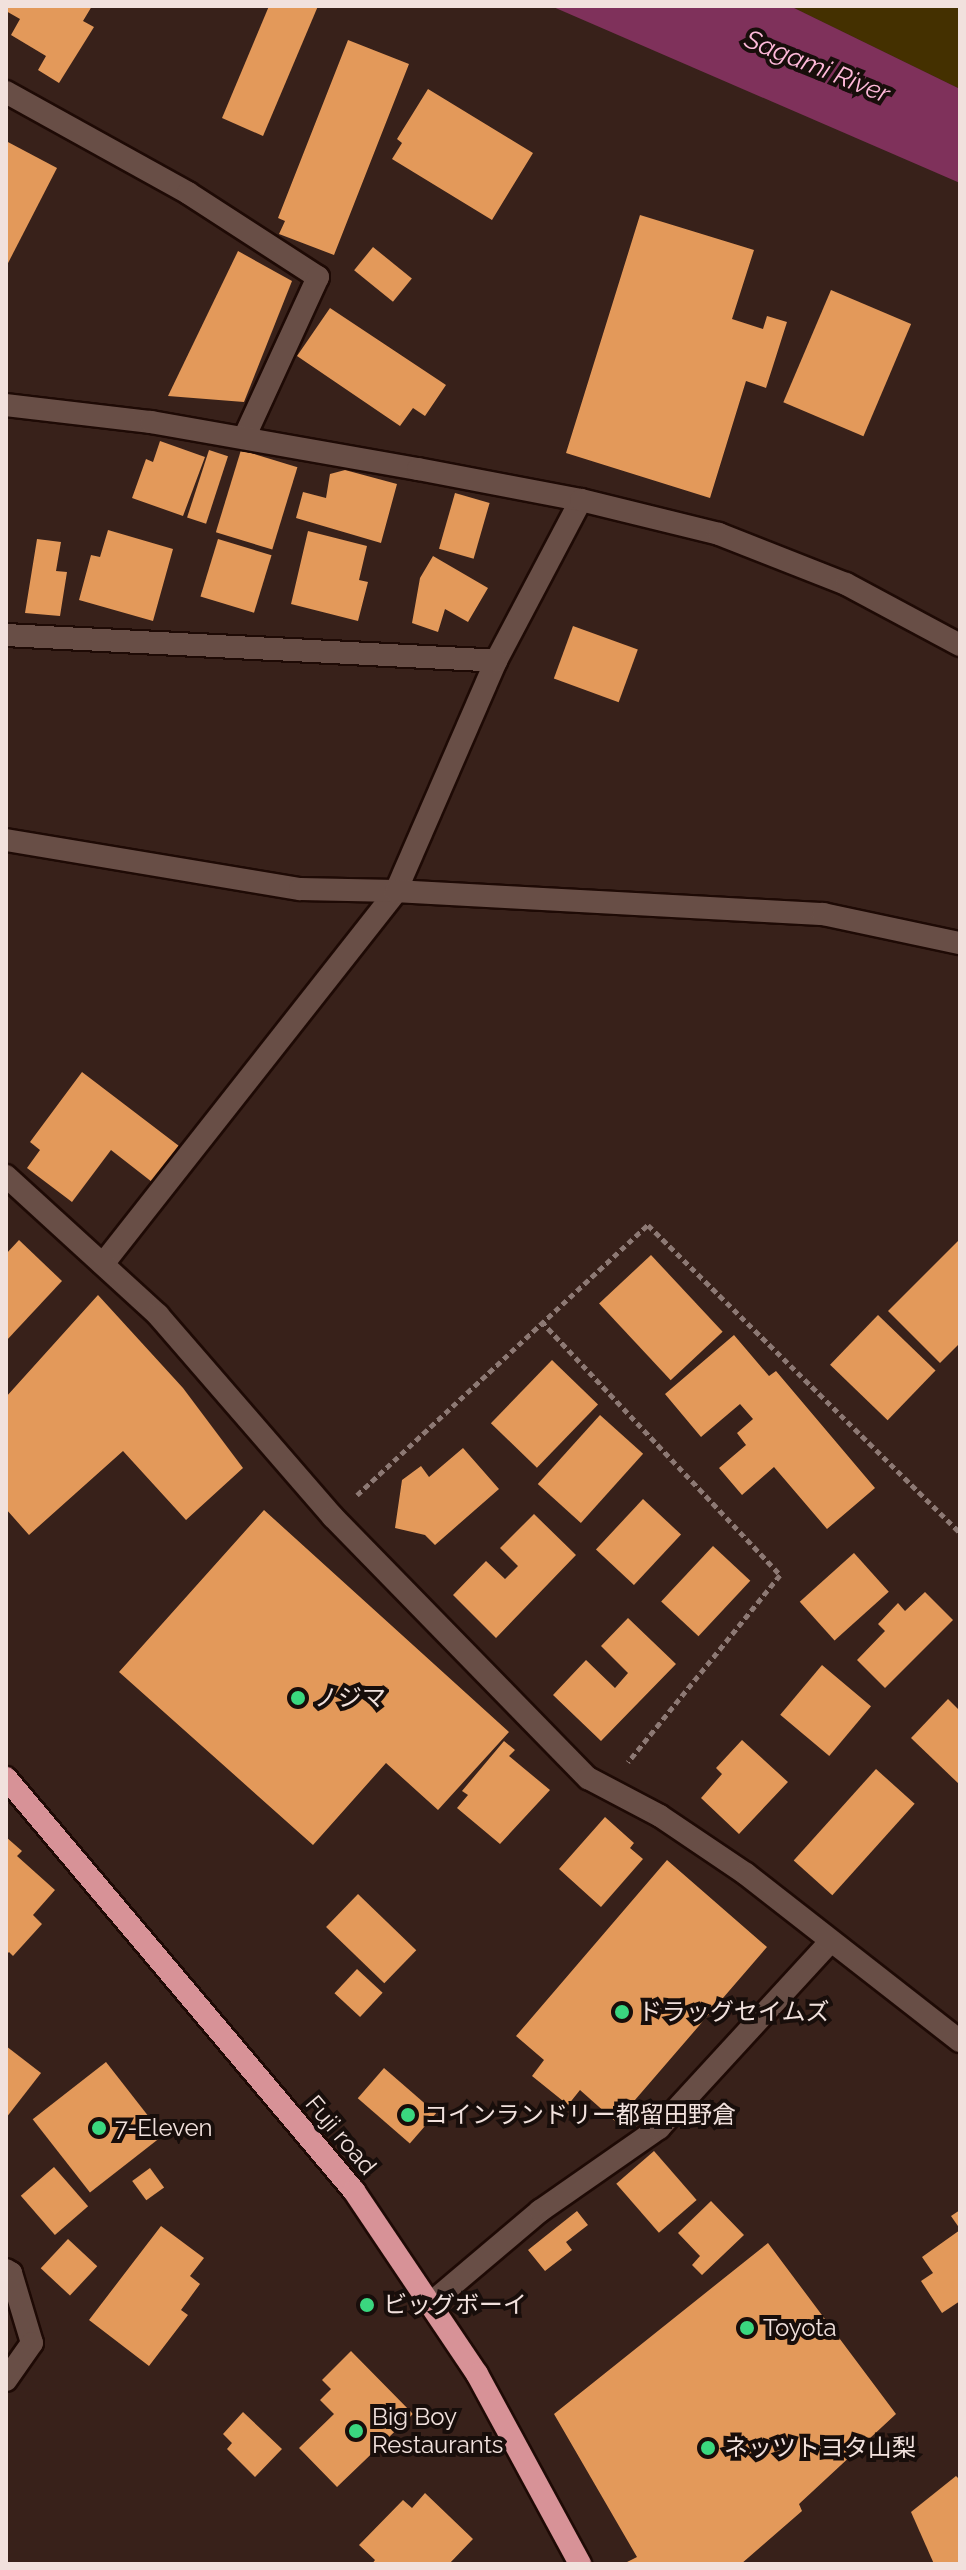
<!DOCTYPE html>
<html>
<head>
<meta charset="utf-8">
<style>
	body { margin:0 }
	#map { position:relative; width:966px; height:2570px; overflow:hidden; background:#38211a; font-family:Raleway,"Noto Sans JP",sans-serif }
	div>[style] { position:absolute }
	.green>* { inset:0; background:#443000 }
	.water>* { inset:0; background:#7f315b }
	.building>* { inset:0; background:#e3995a; transform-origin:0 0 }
	.path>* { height:5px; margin-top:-2.5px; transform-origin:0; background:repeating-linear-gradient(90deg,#8d7974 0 6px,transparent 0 10px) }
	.roads { filter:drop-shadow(2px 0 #1e0a05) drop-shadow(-2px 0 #1e0a05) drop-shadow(0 2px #1e0a05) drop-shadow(0 -2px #1e0a05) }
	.service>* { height:22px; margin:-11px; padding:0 11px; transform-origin:11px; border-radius:11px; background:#684e46 }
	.minor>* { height:22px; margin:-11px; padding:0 11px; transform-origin:11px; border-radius:11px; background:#684e46 }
	.trunk>* { height:22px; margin:-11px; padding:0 11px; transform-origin:11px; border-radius:11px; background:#d79297 }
	.dots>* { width:22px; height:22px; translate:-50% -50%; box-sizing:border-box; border:4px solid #180e0b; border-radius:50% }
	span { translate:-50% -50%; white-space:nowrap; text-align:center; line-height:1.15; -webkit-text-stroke:8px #180e0b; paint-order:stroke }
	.poi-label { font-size:24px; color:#f1e1dd }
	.left { translate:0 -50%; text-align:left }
	.street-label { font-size:24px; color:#f1e1dd }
	.water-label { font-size:26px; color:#feb9d9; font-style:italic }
	.frame { position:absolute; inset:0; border:8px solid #f1e1dd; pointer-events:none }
</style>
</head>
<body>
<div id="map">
	<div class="green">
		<i style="clip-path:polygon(790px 6px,960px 6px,960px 89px)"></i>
	</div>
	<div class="water">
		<i style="clip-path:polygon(551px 6px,790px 6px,960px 89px,960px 183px)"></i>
	</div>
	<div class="building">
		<i style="clip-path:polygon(9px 6px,92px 6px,83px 21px,94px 27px,59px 83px,38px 70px,46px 56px,11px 35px,20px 19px,6px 11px)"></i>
		<i style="clip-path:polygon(269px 6px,318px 6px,263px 136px,222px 118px)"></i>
		<i style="clip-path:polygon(348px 40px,409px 64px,334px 255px,279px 234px,285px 221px,278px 218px)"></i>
		<i style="clip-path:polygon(428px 89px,533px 153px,492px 220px,392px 159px,402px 143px,397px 139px)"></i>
		<i style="clip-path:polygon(6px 141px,57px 168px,6px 267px)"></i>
		<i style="clip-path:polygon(640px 215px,754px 250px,732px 319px,763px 329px,767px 316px,787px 322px,766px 388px,746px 381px,710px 498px,566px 453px)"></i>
		<i style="left:373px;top:247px;width:50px;height:30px;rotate:39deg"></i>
		<i style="clip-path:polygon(238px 251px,292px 281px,244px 402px,168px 396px)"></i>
		<i style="left:831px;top:290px;width:87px;height:122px;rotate:23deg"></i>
		<i style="clip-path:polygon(330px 308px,446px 385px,425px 416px,413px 408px,400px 426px,297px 356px)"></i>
		<i style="clip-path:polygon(160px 441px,205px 457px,183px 516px,132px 498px,146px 459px,153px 462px)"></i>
		<i style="left:209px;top:450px;width:20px;height:71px;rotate:18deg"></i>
		<i style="left:241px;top:450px;width:59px;height:86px;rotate:17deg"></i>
		<i style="clip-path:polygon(345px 470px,397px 484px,381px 543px,296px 518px,303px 492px,326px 498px,330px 474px)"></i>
		<i style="left:455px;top:493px;width:36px;height:58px;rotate:16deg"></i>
		<i style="clip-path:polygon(108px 530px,173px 549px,153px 621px,79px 600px,91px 555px,100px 557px)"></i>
		<i style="clip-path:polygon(308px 531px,367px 546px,359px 580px,368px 582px,358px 621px,291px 604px)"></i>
		<i style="clip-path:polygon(37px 539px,61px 542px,56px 571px,67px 572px,60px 616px,25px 613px)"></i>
		<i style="left:218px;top:539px;width:56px;height:60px;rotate:17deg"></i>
		<i style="clip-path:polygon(433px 556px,488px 588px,468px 622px,445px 609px,438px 632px,412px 623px,420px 578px)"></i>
		<i style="left:573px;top:626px;width:69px;height:56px;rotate:20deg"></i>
		<i style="clip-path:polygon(82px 1072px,179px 1146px,152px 1182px,111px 1150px,72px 1202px,27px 1168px,40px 1150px,30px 1142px)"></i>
		<i style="clip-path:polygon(960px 1239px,960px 1343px,940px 1363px,888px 1311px)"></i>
		<i style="clip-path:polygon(19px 1240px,62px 1281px,6px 1341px,6px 1254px)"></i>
		<i style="left:651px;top:1255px;width:105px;height:71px;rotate:47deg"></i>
		<i style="clip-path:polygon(98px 1295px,183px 1388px,243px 1468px,186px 1520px,123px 1451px,29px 1535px,6px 1509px,6px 1397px)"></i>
		<i style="left:878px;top:1315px;width:80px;height:69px;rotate:44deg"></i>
		<i style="clip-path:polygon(734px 1335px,769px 1376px,776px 1371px,875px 1488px,827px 1529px,774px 1467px,742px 1495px,719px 1468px,746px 1445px,737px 1433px,753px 1419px,740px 1404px,701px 1437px,665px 1394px)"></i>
		<i style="left:552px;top:1360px;width:64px;height:88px;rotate:44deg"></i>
		<i style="left:600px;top:1415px;width:58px;height:93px;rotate:42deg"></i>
		<i style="clip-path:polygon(463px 1448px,499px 1489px,435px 1545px,425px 1535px,395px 1528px,402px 1480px,421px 1466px,429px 1477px)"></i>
		<i style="left:643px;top:1499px;width:52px;height:69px;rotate:43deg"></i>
		<i style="clip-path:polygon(264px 1510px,509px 1732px,438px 1810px,386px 1763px,313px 1845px,119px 1672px)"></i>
		<i style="clip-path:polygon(534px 1514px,576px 1555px,496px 1638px,453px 1595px,486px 1561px,505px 1579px,518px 1566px,500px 1548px)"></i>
		<i style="left:713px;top:1546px;width:51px;height:76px;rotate:43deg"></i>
		<i style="left:854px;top:1553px;width:52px;height:73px;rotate:48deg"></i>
		<i style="clip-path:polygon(925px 1592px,953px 1620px,885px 1688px,857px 1660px,885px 1631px,878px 1624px,898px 1603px,905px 1611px)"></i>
		<i style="clip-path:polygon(628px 1618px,676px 1664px,601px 1741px,553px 1695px,586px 1660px,615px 1688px,628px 1673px,601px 1646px)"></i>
		<i style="left:822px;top:1665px;width:64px;height:65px;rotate:40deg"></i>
		<i style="clip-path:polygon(948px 1699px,960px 1711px,960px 1785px,911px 1738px)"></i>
		<i style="clip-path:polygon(742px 1740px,788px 1782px,739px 1834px,701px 1798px,722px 1774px,716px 1768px)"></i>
		<i style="clip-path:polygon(504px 1741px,515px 1750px,509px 1756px,550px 1790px,500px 1844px,457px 1808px,468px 1795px,462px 1791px)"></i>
		<i style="left:876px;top:1769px;width:52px;height:123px;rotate:42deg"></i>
		<i style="clip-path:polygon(605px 1817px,634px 1843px,630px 1848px,643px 1859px,601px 1907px,559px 1869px)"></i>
		<i style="clip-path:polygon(6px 1837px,22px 1851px,17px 1856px,55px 1890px,33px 1915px,42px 1924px,13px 1956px,9px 1952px,6px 1955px)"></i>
		<i style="clip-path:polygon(667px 1860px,767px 1947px,616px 2122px,580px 2090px,568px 2105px,532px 2076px,544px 2060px,516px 2036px)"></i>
		<i style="left:358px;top:1894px;width:81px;height:46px;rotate:44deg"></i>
		<i style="left:357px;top:1969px;width:35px;height:33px;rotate:43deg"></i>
		<i style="clip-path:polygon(6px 2046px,41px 2073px,6px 2118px)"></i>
		<i style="left:106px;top:2062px;width:93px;height:93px;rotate:52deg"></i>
		<i style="left:384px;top:2068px;width:69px;height:40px;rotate:41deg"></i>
		<i style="left:654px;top:2151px;width:65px;height:50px;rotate:49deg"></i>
		<i style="left:54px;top:2167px;width:52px;height:44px;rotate:49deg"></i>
		<i style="left:150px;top:2168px;width:24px;height:22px;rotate:54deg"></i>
		<i style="clip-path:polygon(711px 2201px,744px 2235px,702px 2275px,692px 2265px,700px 2256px,678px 2233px)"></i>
		<i style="clip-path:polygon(960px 2210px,960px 2229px,951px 2216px)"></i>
		<i style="clip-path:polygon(577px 2211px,588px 2225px,566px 2242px,572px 2250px,545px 2271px,528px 2250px)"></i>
		<i style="clip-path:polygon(161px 2226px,204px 2258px,190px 2276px,200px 2284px,181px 2310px,188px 2315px,149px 2366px,89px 2320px)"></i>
		<i style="clip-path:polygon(960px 2230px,960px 2301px,942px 2313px,921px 2281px,933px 2273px,922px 2257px)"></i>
		<i style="left:68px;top:2239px;width:40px;height:40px;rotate:43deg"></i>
		<i style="clip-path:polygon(768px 2243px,896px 2414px,799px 2504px,802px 2511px,741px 2564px,623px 2564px,637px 2557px,554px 2414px)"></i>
		<i style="clip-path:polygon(351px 2351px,413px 2414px,337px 2487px,299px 2448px,334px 2414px,320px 2400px,331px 2389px,322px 2380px)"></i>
		<i style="clip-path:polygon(243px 2412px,282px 2449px,255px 2477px,227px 2449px,232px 2443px,223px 2434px)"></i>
		<i style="clip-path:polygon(956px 2476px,960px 2480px,960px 2564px,934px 2564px,911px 2512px)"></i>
		<i style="clip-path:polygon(425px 2493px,473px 2539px,449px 2564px,372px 2564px,375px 2560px,359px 2545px,403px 2500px,412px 2508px)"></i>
	</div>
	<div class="path">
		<i style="left:541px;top:1321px;width:349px;rotate:46.7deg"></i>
		<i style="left:780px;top:1575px;width:241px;rotate:129.1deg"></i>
		<i style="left:357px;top:1495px;width:397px;rotate:-42.9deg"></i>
		<i style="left:648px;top:1225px;width:438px;rotate:44.6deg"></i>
	</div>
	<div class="roads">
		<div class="service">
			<i style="left:103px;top:1264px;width:474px;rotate:-51.8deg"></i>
			<i style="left:396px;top:891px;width:251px;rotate:-66.5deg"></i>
			<i style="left:496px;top:661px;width:182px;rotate:-62.2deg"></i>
			<i style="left:431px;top:2303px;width:143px;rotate:-40.2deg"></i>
			<i style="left:540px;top:2211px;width:145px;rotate:-34.9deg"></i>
			<i style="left:659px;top:2128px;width:253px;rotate:-47.4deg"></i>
		</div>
		<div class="minor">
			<i style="left:6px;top:92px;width:208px;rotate:29deg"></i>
			<i style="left:188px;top:193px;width:155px;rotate:32.9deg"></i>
			<i style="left:318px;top:277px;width:177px;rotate:114.7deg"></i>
			<i style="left:6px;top:405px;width:146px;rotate:6.7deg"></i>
			<i style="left:151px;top:422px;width:271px;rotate:10deg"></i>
			<i style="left:418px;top:469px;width:166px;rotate:10.8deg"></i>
			<i style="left:581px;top:500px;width:142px;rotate:13.8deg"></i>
			<i style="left:719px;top:534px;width:136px;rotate:21.5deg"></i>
			<i style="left:846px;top:584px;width:129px;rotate:28.2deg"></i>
			<i style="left:6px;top:635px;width:491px;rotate:3deg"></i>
			<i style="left:6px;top:840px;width:298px;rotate:9.5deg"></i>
			<i style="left:300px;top:889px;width:96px;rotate:1.2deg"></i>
			<i style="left:396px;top:891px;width:428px;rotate:3.1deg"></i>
			<i style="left:823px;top:914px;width:140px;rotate:12deg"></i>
			<i style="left:6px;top:1176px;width:206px;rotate:42.4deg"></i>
			<i style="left:158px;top:1315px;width:267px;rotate:49.1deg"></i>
			<i style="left:333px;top:1517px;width:365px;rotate:45.7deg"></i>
			<i style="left:588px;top:1778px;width:81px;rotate:27.8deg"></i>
			<i style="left:660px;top:1816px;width:104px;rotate:34deg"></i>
			<i style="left:746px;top:1874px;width:271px;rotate:38deg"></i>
			<i style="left:6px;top:2270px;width:6px;rotate:31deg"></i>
			<i style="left:11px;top:2273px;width:73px;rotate:73.3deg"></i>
			<i style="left:32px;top:2343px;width:45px;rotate:125.1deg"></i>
		</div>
		<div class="trunk">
			<i style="left:6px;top:1778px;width:540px;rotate:49.88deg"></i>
			<i style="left:354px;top:2191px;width:220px;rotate:56.1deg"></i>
			<i style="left:477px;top:2374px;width:216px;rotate:61.5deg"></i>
		</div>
	</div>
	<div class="dots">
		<i style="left:298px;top:1698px;background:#3ad77f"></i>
		<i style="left:622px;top:2012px;background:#3ad77f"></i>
		<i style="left:408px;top:2115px;background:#3ad77f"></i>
		<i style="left:99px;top:2128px;background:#3ad77f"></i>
		<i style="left:367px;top:2305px;background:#3ad77f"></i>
		<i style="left:747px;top:2328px;background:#3ad77f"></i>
		<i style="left:356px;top:2431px;background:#3ad77f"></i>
		<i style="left:708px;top:2448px;background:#3ad77f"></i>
	</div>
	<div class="poi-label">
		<span class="left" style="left:314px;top:1698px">ノジマ</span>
		<span class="left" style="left:638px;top:2012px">ドラッグセイムズ</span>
		<span class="left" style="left:424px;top:2115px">コインランドリー都留田野倉</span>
		<span class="left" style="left:115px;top:2128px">7-Eleven</span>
		<span class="left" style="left:383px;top:2305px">ビッグボーイ</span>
		<span class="left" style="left:763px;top:2328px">Toyota</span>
		<span class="left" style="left:372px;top:2431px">Big Boy<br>Restaurants</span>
		<span class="left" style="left:724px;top:2448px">ネッツトヨタ山梨</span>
	</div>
	<div class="street-label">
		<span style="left:341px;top:2135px;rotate:50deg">Fuji road</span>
	</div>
	<div class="water-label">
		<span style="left:817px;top:67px;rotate:22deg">Sagami River</span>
	</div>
	<div class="frame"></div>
</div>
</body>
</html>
